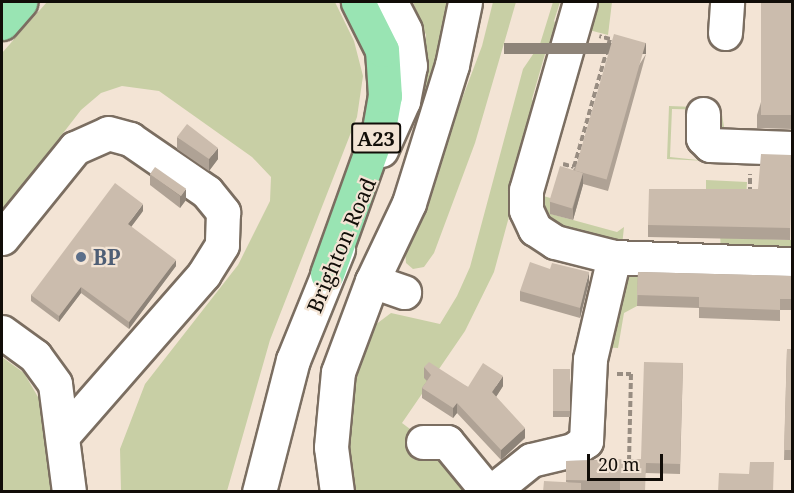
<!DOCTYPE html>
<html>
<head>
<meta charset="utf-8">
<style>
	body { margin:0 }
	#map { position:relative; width:794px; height:493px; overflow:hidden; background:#f3e4d5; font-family:"Noto Serif",serif }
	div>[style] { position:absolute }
	.green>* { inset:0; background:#c8cfa5 }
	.path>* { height:4px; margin-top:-2px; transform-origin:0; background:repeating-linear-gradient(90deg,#988d82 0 6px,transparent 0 9px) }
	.roads { filter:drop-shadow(2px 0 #7b6e61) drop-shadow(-2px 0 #7b6e61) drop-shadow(0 2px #7b6e61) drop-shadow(0 -2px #7b6e61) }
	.minor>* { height:33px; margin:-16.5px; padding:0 16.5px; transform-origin:16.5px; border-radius:16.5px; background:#fff }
	.highway>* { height:33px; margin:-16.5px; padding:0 16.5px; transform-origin:16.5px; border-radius:16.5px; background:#99e4b3 }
	.wall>* { inset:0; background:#afa295; transform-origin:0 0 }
	.shaded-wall>* { inset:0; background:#8e8479; transform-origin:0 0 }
	.building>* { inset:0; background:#cbbcad; transform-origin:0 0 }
	.dots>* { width:16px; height:16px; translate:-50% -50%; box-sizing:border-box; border:3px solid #f3e4d5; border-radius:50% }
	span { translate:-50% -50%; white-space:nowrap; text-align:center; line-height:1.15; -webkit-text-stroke:4.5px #f3e4d5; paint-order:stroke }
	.shield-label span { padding:2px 4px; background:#f3e4d5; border:2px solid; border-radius:4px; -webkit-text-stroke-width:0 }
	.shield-label { font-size:20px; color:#110d08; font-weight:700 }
	.street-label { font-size:21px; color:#110d08 }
	.service-label { font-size:21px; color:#4e5e75; font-weight:700 }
	.left { translate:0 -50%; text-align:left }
	.frame { position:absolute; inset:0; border:3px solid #110d08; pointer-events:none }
	.scale { position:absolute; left:587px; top:454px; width:76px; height:27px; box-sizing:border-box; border:3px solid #110d08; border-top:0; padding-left:8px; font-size:18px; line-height:21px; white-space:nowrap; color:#110d08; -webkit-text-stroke:4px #f3e4d5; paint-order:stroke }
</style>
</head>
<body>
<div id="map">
	<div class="green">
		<i style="clip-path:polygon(47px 2px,335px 2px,354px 41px,363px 76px,357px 117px,270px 340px,227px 491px,121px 491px,120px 449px,145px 384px,238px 265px,270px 201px,271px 177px,252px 157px,159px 91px,122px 86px,101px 93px,81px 110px,2px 212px,2px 53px)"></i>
		<i style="clip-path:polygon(413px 2px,447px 2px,428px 98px,422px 96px,426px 35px)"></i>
		<i style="clip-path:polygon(493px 2px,516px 2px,475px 143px,434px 253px,424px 267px,413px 269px,406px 263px,405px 250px,482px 46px)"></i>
		<i style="clip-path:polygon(553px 2px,560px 2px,554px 21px,561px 31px,555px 49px,545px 54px,532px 99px,538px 110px,494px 272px,465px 331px,402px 423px,438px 450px,474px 491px,356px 492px,348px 437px,353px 377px,371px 328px,391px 313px,440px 324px,457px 296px,470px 267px,523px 69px,540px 44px)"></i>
		<i style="clip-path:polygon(590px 2px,612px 2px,608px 35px,589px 30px)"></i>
		<i style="clip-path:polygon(669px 106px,721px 108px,725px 133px,718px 135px,718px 110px,672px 109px,670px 157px,707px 161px,667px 159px)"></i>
		<i style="clip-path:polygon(706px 180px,747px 182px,746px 200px,731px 238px,792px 240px,792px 254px,721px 252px,718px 198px,706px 198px)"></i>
		<i style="clip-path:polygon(536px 194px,554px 199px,551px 214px,617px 232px,624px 227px,622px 246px,551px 229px)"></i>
		<i style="clip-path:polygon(650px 271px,638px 283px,637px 306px,624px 313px,618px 348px,601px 347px,611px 336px,619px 310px,614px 303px,625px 277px)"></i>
		<i style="clip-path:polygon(2px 357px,24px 373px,45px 409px,58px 491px,2px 492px)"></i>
	</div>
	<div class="path">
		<i style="left:563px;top:164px;width:11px;rotate:15deg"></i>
		<i style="left:574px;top:167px;width:133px;rotate:-74.3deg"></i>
		<i style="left:610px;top:39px;width:11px;rotate:-165deg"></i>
		<i style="left:750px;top:193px;width:19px;rotate:-90deg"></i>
		<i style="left:617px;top:374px;width:14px"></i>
		<i style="left:631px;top:374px;width:89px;rotate:91.3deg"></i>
	</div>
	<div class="roads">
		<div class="minor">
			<i style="left:580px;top:2px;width:196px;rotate:106deg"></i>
			<i style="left:526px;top:190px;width:20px;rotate:90deg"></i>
			<i style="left:526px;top:210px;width:21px;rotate:65deg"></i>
			<i style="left:535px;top:229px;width:24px;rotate:33deg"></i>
			<i style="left:555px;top:242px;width:61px;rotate:14.3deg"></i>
			<i style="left:614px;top:257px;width:178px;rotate:2.3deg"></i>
			<i style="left:725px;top:33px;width:31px;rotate:-86deg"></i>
			<i style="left:703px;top:114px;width:24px;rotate:90deg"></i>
			<i style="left:703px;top:138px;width:10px;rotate:45deg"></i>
			<i style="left:710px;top:145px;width:82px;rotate:2.1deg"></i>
			<i style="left:381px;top:150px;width:54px;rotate:-65.8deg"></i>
			<i style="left:403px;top:101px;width:36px;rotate:-79deg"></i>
			<i style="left:410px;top:66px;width:36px;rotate:-98deg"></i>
			<i style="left:405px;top:30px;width:31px;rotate:-117deg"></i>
			<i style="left:2px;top:238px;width:116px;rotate:-51deg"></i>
			<i style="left:75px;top:148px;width:36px;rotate:-24deg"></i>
			<i style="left:108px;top:133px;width:23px;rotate:15deg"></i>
			<i style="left:130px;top:139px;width:93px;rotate:34.5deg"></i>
			<i style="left:207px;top:192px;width:26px;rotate:51deg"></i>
			<i style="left:223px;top:212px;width:33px;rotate:92deg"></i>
			<i style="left:222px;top:245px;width:34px;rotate:122deg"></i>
			<i style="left:204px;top:274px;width:211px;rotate:131.2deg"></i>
			<i style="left:372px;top:281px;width:34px;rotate:19deg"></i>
			<i style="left:2px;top:332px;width:41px;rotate:36deg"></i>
			<i style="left:35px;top:356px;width:34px;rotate:54deg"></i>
			<i style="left:55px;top:384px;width:109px;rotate:82.6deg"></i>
			<i style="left:423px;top:442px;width:24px"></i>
			<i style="left:447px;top:442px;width:65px;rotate:50.6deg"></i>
			<i style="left:259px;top:492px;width:136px;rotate:-75.6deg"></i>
			<i style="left:293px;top:360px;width:120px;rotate:-67.9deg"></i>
			<i style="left:337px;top:492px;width:45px;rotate:-97.6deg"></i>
			<i style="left:331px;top:447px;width:75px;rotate:-84.7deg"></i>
			<i style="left:338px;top:372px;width:97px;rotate:-69.5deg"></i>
			<i style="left:372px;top:281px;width:86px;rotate:-64.6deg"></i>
			<i style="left:409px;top:203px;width:145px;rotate:-72.7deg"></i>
			<i style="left:452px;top:65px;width:64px;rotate:-78.3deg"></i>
			<i style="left:491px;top:492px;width:51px;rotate:-38.7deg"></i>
			<i style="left:531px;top:460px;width:43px;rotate:-13.4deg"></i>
			<i style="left:573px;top:450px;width:16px;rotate:-35deg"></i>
			<i style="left:586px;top:441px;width:82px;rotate:-87.2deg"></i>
			<i style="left:590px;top:359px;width:105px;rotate:-76.8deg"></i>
		</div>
		<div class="highway">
			<i style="left:2px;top:23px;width:28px;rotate:-49deg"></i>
			<i style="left:327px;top:274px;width:154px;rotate:-70.3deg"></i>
			<i style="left:379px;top:129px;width:34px;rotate:-80deg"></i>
			<i style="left:385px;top:96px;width:46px;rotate:-93.7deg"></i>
			<i style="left:382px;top:50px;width:54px;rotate:-116.6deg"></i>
		</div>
	</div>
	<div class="wall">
		<i style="clip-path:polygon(792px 2px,792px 129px,757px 128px,757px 115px)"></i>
		<i style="clip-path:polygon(646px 54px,608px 191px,583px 184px,573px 220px,550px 214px,550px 202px,573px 170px)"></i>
		<i style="clip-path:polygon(177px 137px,218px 159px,209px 171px,177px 149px)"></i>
		<i style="clip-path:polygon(791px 155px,790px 240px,648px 237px,648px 225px,758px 189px)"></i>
		<i style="clip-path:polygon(150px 174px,186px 200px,180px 208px,150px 185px)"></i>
		<i style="clip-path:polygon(143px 211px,131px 227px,176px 266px,129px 329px,81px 293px,59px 322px,31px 301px,31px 295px)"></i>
		<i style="clip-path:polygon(638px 272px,792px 276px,792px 310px,780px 310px,780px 321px,699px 318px,699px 308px,637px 306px)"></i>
		<i style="clip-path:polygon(589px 282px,580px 318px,520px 301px,520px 291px)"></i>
		<i style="clip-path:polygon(787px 349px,792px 349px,792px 460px,784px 460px)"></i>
		<i style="clip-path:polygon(683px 363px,680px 474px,646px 473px,620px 492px,581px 490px,566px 482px,566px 461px,641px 459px)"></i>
		<i style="clip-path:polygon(424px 367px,468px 387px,503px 386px,496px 397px,525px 438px,501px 460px,457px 413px,453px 418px,422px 398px,422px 388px,427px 381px,424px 378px)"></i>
		<i style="left:553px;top:369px;width:17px;height:48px"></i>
	</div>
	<div class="shaded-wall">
		<i style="left:646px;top:43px;width:11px;height:142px;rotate:90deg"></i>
		<i style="clip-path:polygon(218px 148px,218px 159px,209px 171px,209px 159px)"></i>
		<i style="clip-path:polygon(583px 173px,583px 185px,573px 220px,573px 208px)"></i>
		<i style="clip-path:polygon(186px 189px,186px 200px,180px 208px,180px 196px)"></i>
		<i style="clip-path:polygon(143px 204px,143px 211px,128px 231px,128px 224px)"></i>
		<i style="clip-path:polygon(176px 260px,176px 266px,129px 329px,129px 322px)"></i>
		<i style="clip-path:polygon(589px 272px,589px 282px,580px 318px,580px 308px)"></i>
		<i style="clip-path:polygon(81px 287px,81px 293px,59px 322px,59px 316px)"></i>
		<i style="clip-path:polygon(503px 376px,503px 386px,492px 403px,492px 392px)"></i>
		<i style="clip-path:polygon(457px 403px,457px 413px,453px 418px,453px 408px)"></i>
		<i style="clip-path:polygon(525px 428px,525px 438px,501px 460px,501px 450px)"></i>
	</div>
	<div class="building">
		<i style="left:761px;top:2px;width:31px;height:113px"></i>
		<i style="left:614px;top:34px;width:33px;height:142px;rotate:16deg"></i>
		<i style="clip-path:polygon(187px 124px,218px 148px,209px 159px,177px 137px)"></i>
		<i style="clip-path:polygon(761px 154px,791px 155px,790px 228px,648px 225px,649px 189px,758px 189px)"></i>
		<i style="left:560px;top:166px;width:24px;height:37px;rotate:17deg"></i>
		<i style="left:155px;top:167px;width:38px;height:9px;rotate:35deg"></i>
		<i style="clip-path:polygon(115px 183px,143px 204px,128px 224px,176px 260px,129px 322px,81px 287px,59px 316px,31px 295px)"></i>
		<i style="clip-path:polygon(530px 262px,550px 269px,552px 263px,589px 272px,580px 308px,520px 291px)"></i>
		<i style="clip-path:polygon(638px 272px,792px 276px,792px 299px,780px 299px,780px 310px,699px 307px,699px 297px,637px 295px)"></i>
		<i style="clip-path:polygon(787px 349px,792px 349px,792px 450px,784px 450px)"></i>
		<i style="clip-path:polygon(429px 362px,468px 387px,483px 363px,503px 376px,492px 392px,525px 428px,501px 450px,457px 403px,453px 408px,422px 388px,431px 375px,424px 367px)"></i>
		<i style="clip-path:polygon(644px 362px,683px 363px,680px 464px,646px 463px,645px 492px,620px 492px,620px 481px,566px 480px,566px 461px,641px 459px)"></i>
		<i style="left:553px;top:369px;width:17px;height:42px"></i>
		<i style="clip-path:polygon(750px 462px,774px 462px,773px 492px,718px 492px,719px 473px,749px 474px)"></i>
		<i style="clip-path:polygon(544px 481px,581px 483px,581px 492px,543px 492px)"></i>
	</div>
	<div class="dots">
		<i style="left:81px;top:257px;background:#5c6f8a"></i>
	</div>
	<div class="shield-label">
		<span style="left:376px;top:138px">A23</span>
	</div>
	<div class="street-label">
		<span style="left:341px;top:245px;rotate:-67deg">Brighton Road</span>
	</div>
	<div class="service-label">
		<span class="left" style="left:93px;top:257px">BP</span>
	</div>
	<div class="frame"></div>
	<div class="scale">20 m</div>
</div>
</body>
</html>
